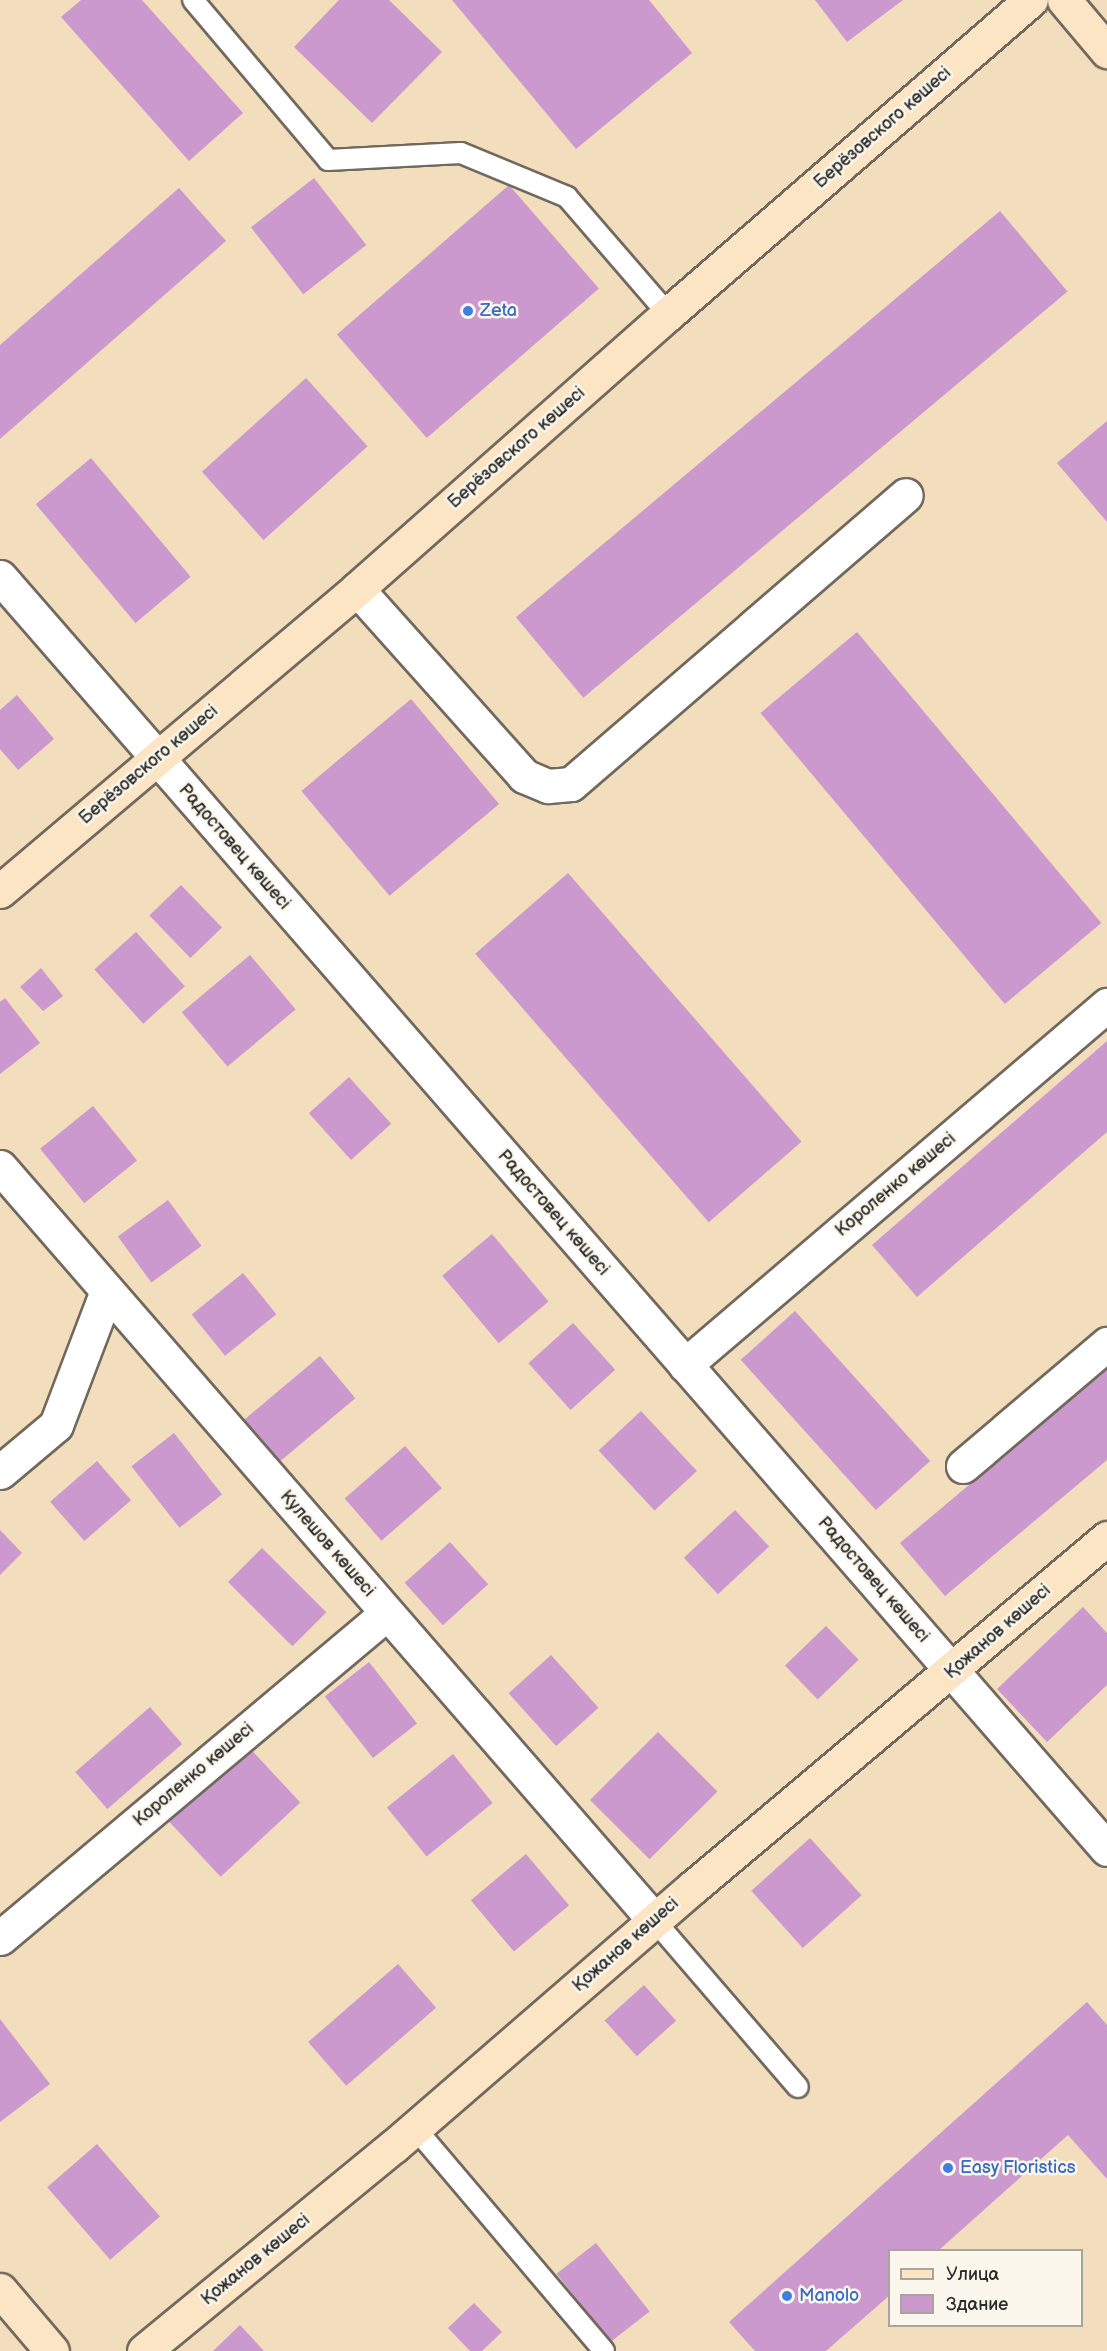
<!DOCTYPE html>
<html>
<head>
<meta charset="utf-8">
<style>
	body { margin:0 }
	#map { position:relative; width:1107px; height:2351px; overflow:hidden; background:#f2ddbd; font-family:"Balsamiq Sans",sans-serif }
	div>[style] { position:absolute }
	.building>* { inset:0; background:#cc99cf; transform-origin:0 0 }
	.roads { filter:drop-shadow(2px 0 #71695e) drop-shadow(-2px 0 #71695e) drop-shadow(0 2px #71695e) drop-shadow(0 -2px #71695e) }
	.lane>* { height:20px; margin:-10px; padding:0 10px; transform-origin:10px; border-radius:10px; background:#fff }
	.street>* { height:33px; margin:-16.5px; padding:0 16.5px; transform-origin:16.5px; border-radius:16.5px; background:#fff }
	.secondary>* { height:33px; margin:-16.5px; padding:0 16.5px; transform-origin:16.5px; border-radius:16.5px; background:#fce5c4 }
	.dots>* { width:16px; height:16px; translate:-50% -50%; box-sizing:border-box; border:3px solid #fbf7ec; border-radius:50% }
	span { translate:-50% -50%; white-space:nowrap; text-align:center; line-height:1.15; -webkit-text-stroke:5px #fbf7ec; paint-order:stroke }
	.street-label { font-size:18px; color:#2b2b2b }
	.shop-label { font-size:18px; color:#366cbe }
	.left { translate:0 -50%; text-align:left }
	.legend { position:absolute; left:888px; top:2249px; width:195px; height:78px; box-sizing:border-box; background:#fbf7ec; border:2px solid #a8a59f; margin:0; padding:8px 10px; list-style:none; font-size:18px; color:#2b2b2b }
	.legend li { display:flex; align-items:center; gap:12px; height:30px }
	.legend b { width:30px; border:2px solid #a8a59f }
</style>
</head>
<body>
<div id="map">
	<div class="building">
		<i style="clip-path:polygon(81px 0,142px 0,243px 113px,189px 161px,61px 17px)"></i>
		<i style="clip-path:polygon(339px 0,389px 0,442px 52px,372px 123px,294px 47px)"></i>
		<i style="clip-path:polygon(452px 0,649px 0,692px 53px,576px 149px)"></i>
		<i style="clip-path:polygon(815px 0,903px 0,847px 42px)"></i>
		<i style="left:314px;top:178px;width:85px;height:80px;rotate:52deg"></i>
		<i style="left:509px;top:185px;width:137px;height:228px;rotate:49deg"></i>
		<i style="clip-path:polygon(179px 188px,226px 241px,0 439px,0 345px)"></i>
		<i style="left:1000px;top:211px;width:105px;height:632px;rotate:50deg"></i>
		<i style="left:306px;top:378px;width:92px;height:140px;rotate:48deg"></i>
		<i style="clip-path:polygon(1107px 421px,1107px 522px,1057px 463px)"></i>
		<i style="left:91px;top:458px;width:155px;height:72px;rotate:50deg"></i>
		<i style="left:857px;top:632px;width:380px;height:126px;rotate:50deg"></i>
		<i style="clip-path:polygon(17px 695px,54px 739px,18px 770px,0 749px,0 710px)"></i>
		<i style="left:411px;top:699px;width:137px;height:143px;rotate:50deg"></i>
		<i style="left:568px;top:873px;width:356px;height:123px;rotate:49deg"></i>
		<i style="left:181px;top:885px;width:59px;height:44px;rotate:46deg"></i>
		<i style="left:136px;top:932px;width:73px;height:56px;rotate:48deg"></i>
		<i style="left:250px;top:955px;width:71px;height:89px;rotate:50deg"></i>
		<i style="clip-path:polygon(41px 968px,63px 996px,43px 1011px,20px 987px)"></i>
		<i style="clip-path:polygon(5px 998px,40px 1043px,0 1074px,0 1002px)"></i>
		<i style="clip-path:polygon(1107px 1041px,1107px 1132px,917px 1297px,872px 1245px)"></i>
		<i style="left:349px;top:1077px;width:63px;height:54px;rotate:48deg"></i>
		<i style="left:93px;top:1106px;width:70px;height:68px;rotate:51deg"></i>
		<i style="left:168px;top:1200px;width:57px;height:62px;rotate:54deg"></i>
		<i style="left:492px;top:1234px;width:88px;height:65px;rotate:50deg"></i>
		<i style="left:243px;top:1273px;width:53px;height:66px;rotate:51deg"></i>
		<i style="left:795px;top:1311px;width:202px;height:73px;rotate:48deg"></i>
		<i style="left:573px;top:1323px;width:63px;height:60px;rotate:48deg"></i>
		<i style="left:320px;top:1356px;width:55px;height:106px;rotate:50deg"></i>
		<i style="clip-path:polygon(1107px 1369px,1107px 1460px,945px 1596px,900px 1543px)"></i>
		<i style="left:641px;top:1411px;width:82px;height:58px;rotate:47deg"></i>
		<i style="left:174px;top:1433px;width:78px;height:54px;rotate:52deg"></i>
		<i style="left:405px;top:1446px;width:56px;height:80px;rotate:49deg"></i>
		<i style="left:97px;top:1461px;width:52px;height:62px;rotate:49deg"></i>
		<i style="left:735px;top:1510px;width:50px;height:70px;rotate:47deg"></i>
		<i style="clip-path:polygon(0 1530px,22px 1553px,0 1575px)"></i>
		<i style="left:450px;top:1542px;width:57px;height:61px;rotate:48deg"></i>
		<i style="left:262px;top:1548px;width:91px;height:48px;rotate:45deg"></i>
		<i style="clip-path:polygon(1083px 1607px,1107px 1633px,1107px 1685px,1047px 1742px,997px 1689px)"></i>
		<i style="left:826px;top:1626px;width:47px;height:57px;rotate:46deg"></i>
		<i style="left:551px;top:1655px;width:71px;height:57px;rotate:48deg"></i>
		<i style="left:369px;top:1662px;width:78px;height:56px;rotate:52deg"></i>
		<i style="left:150px;top:1707px;width:49px;height:99px;rotate:49deg"></i>
		<i style="left:658px;top:1732px;width:84px;height:96px;rotate:45deg"></i>
		<i style="left:243px;top:1741px;width:84px;height:109px;rotate:47deg"></i>
		<i style="left:453px;top:1754px;width:63px;height:85px;rotate:51deg"></i>
		<i style="left:810px;top:1838px;width:77px;height:79px;rotate:48deg"></i>
		<i style="left:526px;top:1854px;width:67px;height:72px;rotate:50deg"></i>
		<i style="left:398px;top:1964px;width:58px;height:119px;rotate:49deg"></i>
		<i style="left:644px;top:1985px;width:48px;height:53px;rotate:48deg"></i>
		<i style="clip-path:polygon(1087px 2002px,1107px 2025px,1107px 2179px,1068px 2135px,939px 2250px,890px 2250px,890px 2295px,826px 2351px,755px 2351px,729px 2322px)"></i>
		<i style="clip-path:polygon(0 2019px,50px 2084px,0 2122px)"></i>
		<i style="left:97px;top:2144px;width:96px;height:66px;rotate:49deg"></i>
		<i style="left:596px;top:2243px;width:87px;height:50px;rotate:52deg"></i>
		<i style="clip-path:polygon(474px 2303px,502px 2332px,482px 2351px,470px 2351px,448px 2328px)"></i>
		<i style="clip-path:polygon(240px 2325px,264px 2351px,213px 2351px)"></i>
	</div>
	<div class="roads">
		<div class="lane">
			<i style="left:193px;top:0;width:209px;rotate:49.8deg"></i>
			<i style="left:328px;top:160px;width:133px;rotate:-3deg"></i>
			<i style="left:461px;top:153px;width:115px;rotate:22.5deg"></i>
			<i style="left:567px;top:197px;width:155px;rotate:49.2deg"></i>
			<i style="left:655px;top:1921px;width:219px;rotate:49.3deg"></i>
			<i style="left:415px;top:2128px;width:292px;rotate:49.7deg"></i>
		</div>
		<div class="street">
			<i style="left:0;top:577px;width:1686px;rotate:48.97deg"></i>
			<i style="left:357px;top:589px;width:251px;rotate:48.2deg"></i>
			<i style="left:524px;top:776px;width:26px;rotate:23deg"></i>
			<i style="left:548px;top:786px;width:23px;rotate:-5deg"></i>
			<i style="left:571px;top:784px;width:442px;rotate:-40.8deg"></i>
			<i style="left:0;top:1167px;width:999px;rotate:49.02deg"></i>
			<i style="left:685px;top:1365px;width:555px;rotate:-40.47deg"></i>
			<i style="left:963px;top:1466px;width:189px;rotate:-40.3deg"></i>
			<i style="left:0;top:1472px;width:73px;rotate:-40deg"></i>
			<i style="left:56px;top:1425px;width:143px;rotate:-69.2deg"></i>
			<i style="left:0;top:1938px;width:505px;rotate:-40.02deg"></i>
		</div>
		<div class="secondary">
			<i style="left:1064px;top:0;width:67px;rotate:49.9deg"></i>
			<i style="left:0;top:891px;width:468px;rotate:-40.2deg"></i>
			<i style="left:357px;top:589px;width:415px;rotate:-41.5deg"></i>
			<i style="left:668px;top:314px;width:480px;rotate:-40.9deg"></i>
			<i style="left:0;top:2290px;width:80px;rotate:49.6deg"></i>
			<i style="left:144px;top:2351px;width:323px;rotate:-39.4deg"></i>
			<i style="left:394px;top:2146px;width:394px;rotate:-40.9deg"></i>
			<i style="left:692px;top:1888px;width:543px;rotate:-40.14deg"></i>
		</div>
	</div>
	<div class="dots">
		<i style="left:468px;top:311px;background:#3f7fe0"></i>
		<i style="left:948px;top:2168px;background:#3f7fe0"></i>
		<i style="left:787px;top:2296px;background:#3f7fe0"></i>
	</div>
	<div class="street-label">
		<span style="left:883px;top:128px;rotate:-41deg">Берёзовского көшесі</span>
		<span style="left:517px;top:448px;rotate:-41deg">Берёзовского көшесі</span>
		<span style="left:149px;top:765px;rotate:-40deg">Берёзовского көшесі</span>
		<span style="left:234px;top:847px;rotate:49deg">Радостовец көшесі</span>
		<span style="left:896px;top:1185px;rotate:-40deg">Короленко көшесі</span>
		<span style="left:553px;top:1213px;rotate:49deg">Радостовец көшесі</span>
		<span style="left:327px;top:1544px;rotate:49deg">Кулешов көшесі</span>
		<span style="left:873px;top:1580px;rotate:49deg">Радостовец көшесі</span>
		<span style="left:998px;top:1632px;rotate:-41deg">Қожанов көшесі</span>
		<span style="left:194px;top:1775px;rotate:-40deg">Короленко көшесі</span>
		<span style="left:626px;top:1945px;rotate:-41deg">Қожанов көшесі</span>
		<span style="left:256px;top:2260px;rotate:-39deg">Қожанов көшесі</span>
	</div>
	<div class="shop-label">
		<span class="left" style="left:480px;top:311px">Zeta</span>
		<span class="left" style="left:960px;top:2168px">Easy Floristics</span>
		<span class="left" style="left:799px;top:2296px">Manolo</span>
	</div>
	<ul class="legend">
	<li><b style="height:8px;background:#fce5c4"></b>Улица</li>
	<li><b style="height:16px;background:#cc99cf"></b>Здание</li>
	</ul>
</div>
</body>
</html>
